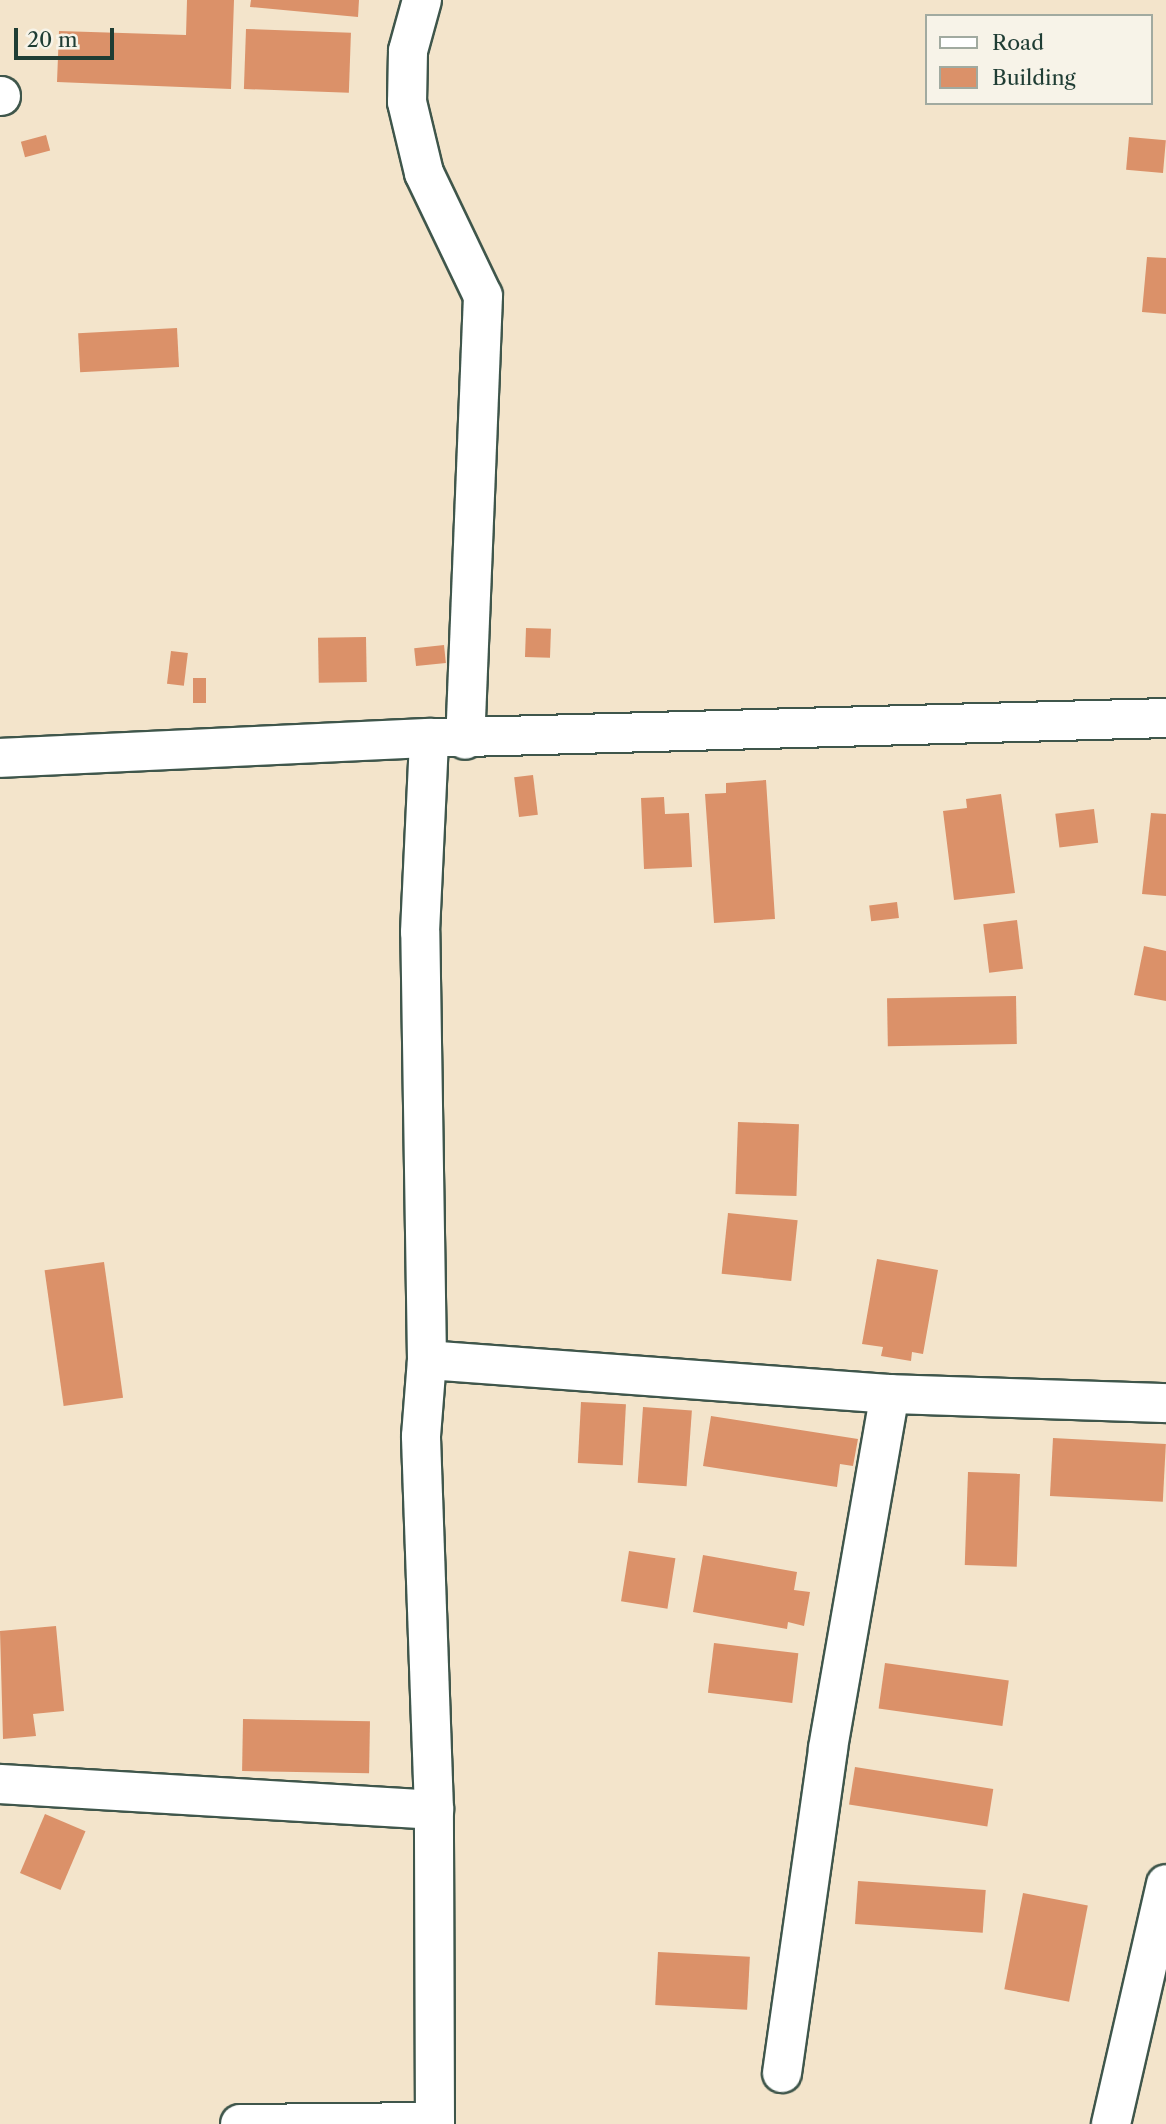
<!DOCTYPE html>
<html>
<head>
<meta charset="utf-8">
<style>
	body { margin:0 }
	#map { position:relative; width:1166px; height:2124px; overflow:hidden; background:#f3e4cb; font-family:"Libre Caslon Text",serif }
	div>[style] { position:absolute }
	.building>* { inset:0; background:#db9169; transform-origin:0 0 }
	.roads { filter:drop-shadow(2px 0 #3f564b) drop-shadow(-2px 0 #3f564b) drop-shadow(0 2px #3f564b) drop-shadow(0 -2px #3f564b) }
	.minor>* { height:38px; margin:-19px; padding:0 19px; transform-origin:19px; border-radius:19px; background:#fff }
	span { translate:-50% -50%; white-space:nowrap; text-align:center; line-height:1.15; -webkit-text-stroke:5px #f7f3e8; paint-order:stroke }
	.legend { position:absolute; left:925px; top:14px; width:228px; height:91px; box-sizing:border-box; background:#f7f3e8; border:2px solid #a1aaa0; margin:0; padding:9px 12px; list-style:none; font-size:21px; color:#1f3d34 }
	.legend li { display:flex; align-items:center; gap:14px; height:35px }
	.legend b { width:35px; border:2px solid #a1aaa0 }
	.scale { position:absolute; left:14px; top:28px; width:100px; height:32px; box-sizing:border-box; border:4px solid #1f3d34; border-top:0; padding-left:9px; font-size:21px; line-height:24px; white-space:nowrap; color:#1f3d34; -webkit-text-stroke:5px #f7f3e8; paint-order:stroke }
</style>
</head>
<body>
<div id="map">
	<div class="building">
		<i style="clip-path:polygon(187px 0,234px 0,231px 89px,57px 82px,59px 31px,186px 35px)"></i>
		<i style="clip-path:polygon(251px 0,359px 0,358px 17px,250px 7px)"></i>
		<i style="left:246px;top:29px;width:105px;height:60px;rotate:2deg"></i>
		<i style="left:46px;top:135px;width:16px;height:26px;rotate:75deg"></i>
		<i style="left:1129px;top:137px;width:37px;height:33px;rotate:5deg"></i>
		<i style="clip-path:polygon(1147px 257px,1166px 258px,1166px 314px,1142px 312px)"></i>
		<i style="left:177px;top:328px;width:39px;height:99px;rotate:87deg"></i>
		<i style="left:526px;top:628px;width:25px;height:29px;rotate:2deg"></i>
		<i style="left:366px;top:637px;width:45px;height:48px;rotate:89deg"></i>
		<i style="left:444px;top:645px;width:18px;height:30px;rotate:84deg"></i>
		<i style="left:171px;top:651px;width:17px;height:33px;rotate:7deg"></i>
		<i style="left:193px;top:678px;width:13px;height:25px"></i>
		<i style="left:533px;top:775px;width:40px;height:19px;rotate:83deg"></i>
		<i style="clip-path:polygon(766px 780px,775px 919px,714px 923px,705px 794px,726px 793px,726px 783px)"></i>
		<i style="clip-path:polygon(1001px 794px,1015px 893px,954px 900px,943px 811px,967px 808px,966px 799px)"></i>
		<i style="clip-path:polygon(664px 797px,665px 814px,689px 813px,692px 867px,644px 869px,641px 798px)"></i>
		<i style="left:1094px;top:809px;width:34px;height:39px;rotate:83deg"></i>
		<i style="clip-path:polygon(1151px 813px,1166px 814px,1166px 896px,1142px 894px)"></i>
		<i style="left:897px;top:902px;width:16px;height:28px;rotate:83deg"></i>
		<i style="left:1017px;top:920px;width:49px;height:34px;rotate:83deg"></i>
		<i style="clip-path:polygon(1144px 946px,1166px 951px,1166px 1001px,1134px 995px)"></i>
		<i style="left:1016px;top:996px;width:48px;height:129px;rotate:89deg"></i>
		<i style="left:738px;top:1122px;width:61px;height:72px;rotate:2deg"></i>
		<i style="left:728px;top:1213px;width:70px;height:61px;rotate:6deg"></i>
		<i style="clip-path:polygon(877px 1259px,938px 1270px,923px 1354px,912px 1352px,911px 1361px,881px 1356px,883px 1347px,862px 1344px)"></i>
		<i style="left:104px;top:1262px;width:137px;height:60px;rotate:82deg"></i>
		<i style="left:581px;top:1402px;width:45px;height:61px;rotate:3deg"></i>
		<i style="left:643px;top:1407px;width:49px;height:76px;rotate:4deg"></i>
		<i style="clip-path:polygon(711px 1416px,858px 1439px,853px 1466px,840px 1464px,837px 1487px,703px 1466px)"></i>
		<i style="left:1053px;top:1438px;width:113px;height:58px;rotate:3deg"></i>
		<i style="left:968px;top:1472px;width:52px;height:93px;rotate:2deg"></i>
		<i style="left:629px;top:1551px;width:47px;height:51px;rotate:9deg"></i>
		<i style="clip-path:polygon(703px 1555px,797px 1572px,794px 1590px,810px 1592px,804px 1626px,788px 1622px,787px 1629px,693px 1612px)"></i>
		<i style="clip-path:polygon(56px 1626px,64px 1711px,33px 1714px,36px 1736px,3px 1739px,0 1631px)"></i>
		<i style="left:714px;top:1643px;width:85px;height:50px;rotate:7deg"></i>
		<i style="left:885px;top:1663px;width:125px;height:46px;rotate:8deg"></i>
		<i style="left:243px;top:1719px;width:127px;height:52px;rotate:1deg"></i>
		<i style="left:855px;top:1767px;width:140px;height:38px;rotate:9deg"></i>
		<i style="left:45px;top:1814px;width:44px;height:64px;rotate:23deg"></i>
		<i style="left:858px;top:1881px;width:128px;height:43px;rotate:4deg"></i>
		<i style="left:1023px;top:1893px;width:66px;height:98px;rotate:11deg"></i>
		<i style="left:658px;top:1952px;width:92px;height:53px;rotate:3deg"></i>
	</div>
	<div class="roads">
		<div class="minor">
			<i style="left:422px;top:0;width:53px;rotate:105.4deg"></i>
			<i style="left:408px;top:51px;width:51px;rotate:91.1deg"></i>
			<i style="left:407px;top:102px;width:73px;rotate:76.5deg"></i>
			<i style="left:424px;top:173px;width:136px;rotate:64.4deg"></i>
			<i style="left:483px;top:296px;width:444px;rotate:92.3deg"></i>
			<i style="left:0;top:96px;width:1px"></i>
			<i style="left:0;top:758px;width:429px;rotate:-2.7deg"></i>
			<i style="left:429px;top:738px;width:737px;rotate:-1.55deg"></i>
			<i style="left:427px;top:1360px;width:428px;rotate:-90.9deg"></i>
			<i style="left:420px;top:932px;width:194px;rotate:-87.3deg"></i>
			<i style="left:0;top:1784px;width:435px;rotate:3.4deg"></i>
			<i style="left:782px;top:2073px;width:328px;rotate:-81.9deg"></i>
			<i style="left:828px;top:1748px;width:359px;rotate:-80.1deg"></i>
			<i style="left:240px;top:2124px;width:195px;rotate:-0.6deg"></i>
			<i style="left:435px;top:2124px;width:314px;rotate:-90.2deg"></i>
			<i style="left:434px;top:1810px;width:374px;rotate:-92deg"></i>
			<i style="left:421px;top:1436px;width:76px;rotate:-85.5deg"></i>
			<i style="left:427px;top:1360px;width:464px;rotate:4.2deg"></i>
			<i style="left:890px;top:1394px;width:276px;rotate:1.9deg"></i>
			<i style="left:1111px;top:2124px;width:246px;rotate:-77.1deg"></i>
		</div>
	</div>
	<ul class="legend">
	<li><b style="height:9px;background:#fff"></b>Road</li>
	<li><b style="height:19px;background:#db9169"></b>Building</li>
	</ul>
	<div class="scale">20 m</div>
</div>
</body>
</html>
